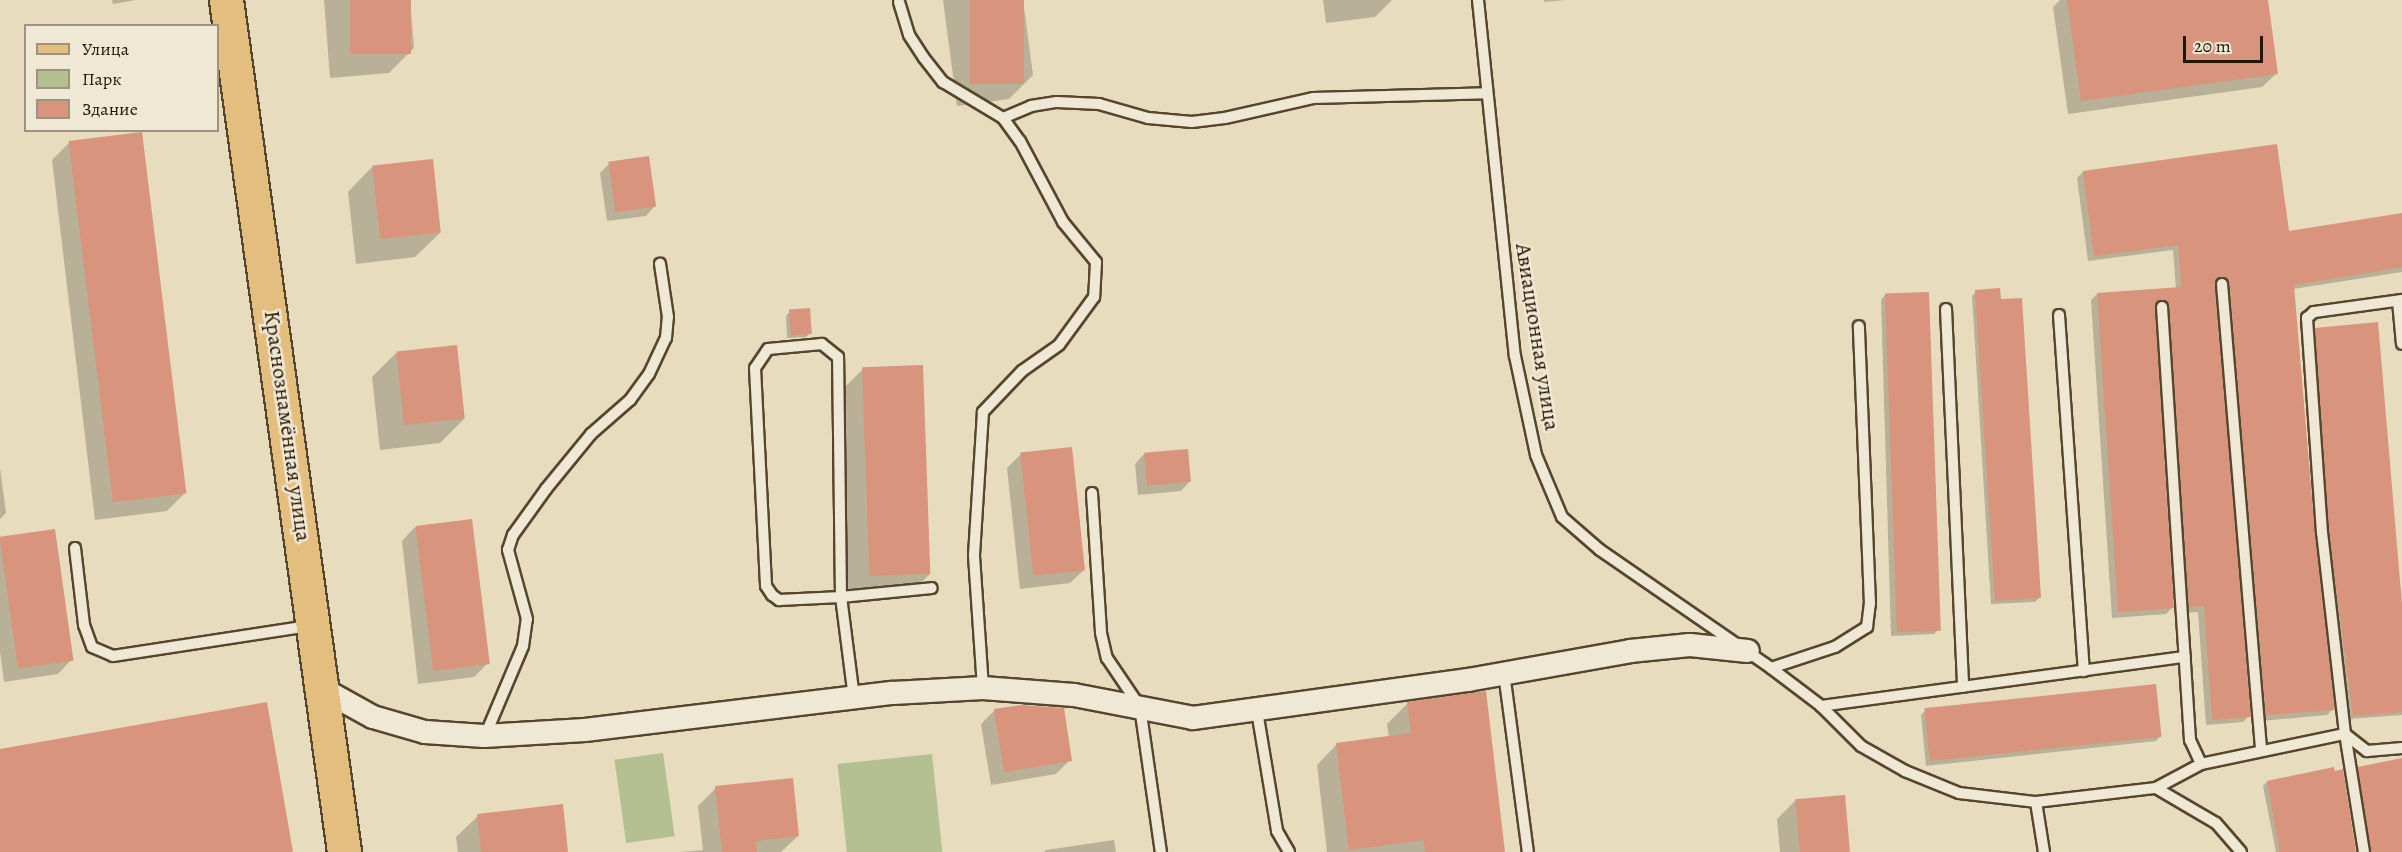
<!DOCTYPE html>
<html>
<head>
<meta charset="utf-8">
<style>
	body { margin:0 }
	#map { position:relative; width:2402px; height:852px; overflow:hidden; background:#e7dcbd; font-family:Alegreya,serif }
	div>[style] { position:absolute }
	.green>* { inset:0; background:#b4c092; transform-origin:0 0 }
	.shadow>* { inset:0; background:#0003 }
	.building>* { inset:0; background:#d8947d; transform-origin:0 0 }
	.roads { filter:drop-shadow(2px 0 #56462f) drop-shadow(-2px 0 #56462f) drop-shadow(0 2px #56462f) drop-shadow(0 -2px #56462f) }
	.lane>* { height:10px; margin:-5px; padding:0 5px; transform-origin:5px; border-radius:5px; background:#efe8d4 }
	.street>* { height:22px; margin:-11px; padding:0 11px; transform-origin:11px; border-radius:11px; background:#efe8d4 }
	.primary>* { height:33px; margin:-16.5px; padding:0 16.5px; transform-origin:16.5px; border-radius:16.5px; background:#e4be7e }
	span { translate:-50% -50%; white-space:nowrap; text-align:center; line-height:1.15; -webkit-text-stroke:5px #efe8d4; paint-order:stroke }
	.street-label { font-size:22px; color:#261400 }
	.legend { position:absolute; left:24px; top:24px; width:195px; height:108px; box-sizing:border-box; background:#efe8d4; border:2px solid #9f937f; margin:0; padding:8px 10px; list-style:none; font-size:18px; color:#261400 }
	.legend li { display:flex; align-items:center; gap:12px; height:30px }
	.legend b { width:30px; border:2px solid #9f937f }
	.scale { position:absolute; left:2183px; top:36px; width:80px; height:27px; box-sizing:border-box; border:3px solid #261400; border-top:0; padding-left:8px; font-size:18px; line-height:21px; white-space:nowrap; color:#261400; -webkit-text-stroke:4px #efe8d4; paint-order:stroke }
</style>
</head>
<body>
<div id="map">
	<div class="green">
		<i style="left:663px;top:753px;width:84px;height:49px;rotate:82deg"></i>
		<i style="left:932px;top:754px;width:99px;height:95px;rotate:84deg"></i>
	</div>
	<div class="shadow">
		<i style="clip-path:polygon(112px 0,136px 0,113px 4px)"></i>
		<i style="clip-path:polygon(324px 0,410px 0,414px 48px,389px 73px,330px 78px)"></i>
		<i style="clip-path:polygon(943px 0,1023px 0,1033px 75px,1009px 99px,957px 106px)"></i>
		<i style="clip-path:polygon(1323px 0,1392px 0,1375px 17px,1326px 23px)"></i>
		<i style="clip-path:polygon(1544px 0,1566px 0,1544px 2px)"></i>
		<i style="clip-path:polygon(2060px 0,2266px 0,2276px 74px,2262px 87px,2068px 114px,2053px 7px)"></i>
		<i style="clip-path:polygon(70px 142px,185px 493px,167px 511px,95px 520px,52px 160px)"></i>
		<i style="clip-path:polygon(609px 164px,655px 206px,646px 216px,607px 221px,600px 173px)"></i>
		<i style="clip-path:polygon(372px 167px,440px 233px,415px 257px,356px 264px,348px 192px)"></i>
		<i style="clip-path:polygon(2083px 172px,2288px 233px,2402px 214px,2402px 272px,2293px 289px,2313px 534px,2333px 709px,2327px 715px,2260px 721px,2218px 282px,2214px 284px,2249px 716px,2243px 722px,2206px 725px,2198px 612px,2183px 613px,2164px 313px,2155px 305px,2172px 608px,2166px 614px,2112px 618px,2091px 300px,2097px 294px,2176px 289px,2173px 250px,2088px 261px,2077px 178px)"></i>
		<i style="clip-path:polygon(1976px 291px,2040px 597px,2035px 602px,1991px 604px,1972px 296px)"></i>
		<i style="clip-path:polygon(1885px 295px,1938px 630px,1934px 634px,1891px 636px,1881px 300px)"></i>
		<i style="clip-path:polygon(790px 311px,810px 333px,806px 337px,787px 338px,786px 316px)"></i>
		<i style="clip-path:polygon(2316px 329px,2402px 622px,2402px 715px,2349px 719px,2346px 713px,2326px 537px,2312px 334px)"></i>
		<i style="clip-path:polygon(396px 353px,464px 419px,440px 443px,380px 450px,372px 377px)"></i>
		<i style="clip-path:polygon(863px 369px,930px 574px,906px 598px,848px 600px,839px 393px)"></i>
		<i style="clip-path:polygon(1021px 454px,1084px 570px,1070px 583px,1020px 589px,1007px 468px)"></i>
		<i style="clip-path:polygon(1144px 454px,1190px 481px,1181px 491px,1138px 495px,1135px 464px)"></i>
		<i style="clip-path:polygon(0 468px,6px 513px,0 519px)"></i>
		<i style="clip-path:polygon(415px 527px,488px 663px,474px 677px,418px 684px,402px 541px)"></i>
		<i style="clip-path:polygon(53px 531px,71px 660px,58px 674px,4px 682px,0 652px,0 538px)"></i>
		<i style="clip-path:polygon(1408px 703px,1503px 852px,1327px 852px,1317px 765px,1337px 744px,1389px 738px,1387px 724px)"></i>
		<i style="clip-path:polygon(995px 710px,1070px 760px,1056px 774px,991px 785px,981px 724px)"></i>
		<i style="clip-path:polygon(1925px 711px,2160px 737px,2156px 741px,1926px 766px,1921px 715px)"></i>
		<i style="clip-path:polygon(2402px 760px,2402px 852px,2367px 852px,2354px 772px,2359px 768px)"></i>
		<i style="clip-path:polygon(2267px 782px,2355px 852px,2276px 852px,2263px 786px)"></i>
		<i style="clip-path:polygon(716px 788px,798px 836px,781px 852px,680px 852px,703px 850px,698px 806px)"></i>
		<i style="clip-path:polygon(1795px 801px,1849px 852px,1780px 852px,1777px 819px)"></i>
		<i style="clip-path:polygon(478px 816px,566px 852px,458px 852px,456px 837px)"></i>
		<i style="clip-path:polygon(1114px 840px,1116px 852px,1044px 852px,1046px 850px)"></i>
	</div>
	<div class="building">
		<i style="left:350px;top:0;width:61px;height:54px"></i>
		<i style="left:970px;top:0;width:54px;height:84px"></i>
		<i style="clip-path:polygon(2067px 0,2268px 0,2278px 74px,2081px 101px)"></i>
		<i style="left:142px;top:132px;width:364px;height:74px;rotate:83deg"></i>
		<i style="clip-path:polygon(2277px 144px,2289px 231px,2402px 213px,2402px 267px,2294px 285px,2315px 534px,2335px 710px,2266px 715px,2229px 283px,2222px 277px,2215px 281px,2251px 717px,2212px 720px,2204px 606px,2189px 607px,2169px 307px,2162px 300px,2155px 307px,2174px 608px,2118px 612px,2097px 293px,2181px 287px,2178px 245px,2094px 256px,2083px 171px)"></i>
		<i style="left:649px;top:156px;width:51px;height:41px;rotate:82deg"></i>
		<i style="left:433px;top:159px;width:74px;height:61px;rotate:84deg"></i>
		<i style="clip-path:polygon(2000px 288px,2001px 299px,2022px 298px,2041px 598px,1995px 601px,1975px 290px)"></i>
		<i style="left:1929px;top:292px;width:339px;height:44px;rotate:88deg"></i>
		<i style="left:810px;top:308px;width:26px;height:21px;rotate:86deg"></i>
		<i style="clip-path:polygon(2378px 322px,2402px 604px,2402px 712px,2353px 716px,2329px 532px,2315px 328px)"></i>
		<i style="left:457px;top:345px;width:74px;height:61px;rotate:84deg"></i>
		<i style="left:923px;top:365px;width:209px;height:61px;rotate:88deg"></i>
		<i style="left:1072px;top:447px;width:124px;height:52px;rotate:84deg"></i>
		<i style="left:1188px;top:449px;width:33px;height:44px;rotate:85deg"></i>
		<i style="left:472px;top:519px;width:146px;height:57px;rotate:83deg"></i>
		<i style="left:55px;top:529px;width:133px;height:56px;rotate:82deg"></i>
		<i style="left:2156px;top:684px;width:53px;height:233px;rotate:84deg"></i>
		<i style="clip-path:polygon(1486px 691px,1505px 852px,1425px 852px,1424px 840px,1349px 850px,1336px 743px,1411px 733px,1407px 702px)"></i>
		<i style="clip-path:polygon(267px 702px,293px 852px,0 852px,0 749px)"></i>
		<i style="clip-path:polygon(1022px 705px,1064px 708px,1072px 761px,1004px 772px,994px 709px)"></i>
		<i style="clip-path:polygon(2402px 758px,2402px 852px,2371px 852px,2358px 767px)"></i>
		<i style="clip-path:polygon(2334px 767px,2335px 771px,2343px 769px,2356px 852px,2280px 852px,2267px 781px)"></i>
		<i style="clip-path:polygon(793px 778px,799px 836px,756px 841px,757px 852px,722px 852px,715px 786px)"></i>
		<i style="left:1845px;top:795px;width:57px;height:50px;rotate:85deg"></i>
		<i style="clip-path:polygon(563px 804px,568px 852px,481px 852px,477px 814px)"></i>
	</div>
	<div class="roads">
		<div class="lane">
			<i style="left:1478px;top:0;width:358px;rotate:84.1deg"></i>
			<i style="left:1515px;top:356px;width:101px;rotate:78deg"></i>
			<i style="left:1536px;top:455px;width:67px;rotate:67.2deg"></i>
			<i style="left:1562px;top:517px;width:50px;rotate:41deg"></i>
			<i style="left:1600px;top:550px;width:208px;rotate:34.6deg"></i>
			<i style="left:1771px;top:668px;width:63px;rotate:37.2deg"></i>
			<i style="left:1821px;top:706px;width:57px;rotate:45deg"></i>
			<i style="left:1861px;top:746px;width:51px;rotate:29.6deg"></i>
			<i style="left:1905px;top:771px;width:58px;rotate:22.2deg"></i>
			<i style="left:1959px;top:793px;width:78px;rotate:6.7deg"></i>
			<i style="left:2036px;top:802px;width:121px;rotate:-6.7deg"></i>
			<i style="left:2156px;top:788px;width:51px;rotate:-28.1deg"></i>
			<i style="left:2201px;top:764px;width:147px;rotate:-11.8deg"></i>
			<i style="left:2345px;top:734px;width:28px;rotate:38deg"></i>
			<i style="left:2367px;top:751px;width:35px;rotate:-5deg"></i>
			<i style="left:899px;top:2px;width:34px;rotate:73deg"></i>
			<i style="left:909px;top:35px;width:27px;rotate:57deg"></i>
			<i style="left:924px;top:58px;width:31px;rotate:52deg"></i>
			<i style="left:943px;top:82px;width:70px;rotate:31deg"></i>
			<i style="left:1003px;top:118px;width:29px;rotate:54deg"></i>
			<i style="left:1020px;top:141px;width:92px;rotate:62deg"></i>
			<i style="left:1063px;top:222px;width:52px;rotate:50.5deg"></i>
			<i style="left:1096px;top:262px;width:35px;rotate:93deg"></i>
			<i style="left:1094px;top:297px;width:59px;rotate:126.1deg"></i>
			<i style="left:1059px;top:345px;width:45px;rotate:144.9deg"></i>
			<i style="left:1022px;top:371px;width:57px;rotate:133.6deg"></i>
			<i style="left:983px;top:412px;width:144px;rotate:93.6deg"></i>
			<i style="left:974px;top:556px;width:132px;rotate:86.1deg"></i>
			<i style="left:1003px;top:118px;width:30px;rotate:-23deg"></i>
			<i style="left:1031px;top:106px;width:26px;rotate:-9deg"></i>
			<i style="left:1057px;top:102px;width:42px;rotate:2.7deg"></i>
			<i style="left:1099px;top:104px;width:51px;rotate:15.9deg"></i>
			<i style="left:1148px;top:118px;width:44px;rotate:5.2deg"></i>
			<i style="left:1192px;top:122px;width:33px;rotate:-7deg"></i>
			<i style="left:1225px;top:118px;width:90px;rotate:-12.8deg"></i>
			<i style="left:1313px;top:98px;width:174px;rotate:-1.6deg"></i>
			<i style="left:2222px;top:284px;width:468px;rotate:85.2deg"></i>
			<i style="left:2398px;top:301px;width:43px;rotate:84.7deg"></i>
			<i style="left:2162px;top:307px;width:434px;rotate:86.3deg"></i>
			<i style="left:2190px;top:740px;width:26px;rotate:65deg"></i>
			<i style="left:1946px;top:309px;width:378px;rotate:87.4deg"></i>
			<i style="left:2059px;top:315px;width:357px;rotate:86deg"></i>
			<i style="left:1092px;top:493px;width:140px;rotate:86.3deg"></i>
			<i style="left:1101px;top:633px;width:26px;rotate:77deg"></i>
			<i style="left:1107px;top:658px;width:59px;rotate:56deg"></i>
			<i style="left:1140px;top:707px;width:147px;rotate:81.8deg"></i>
			<i style="left:75px;top:548px;width:78px;rotate:83.3deg"></i>
			<i style="left:84px;top:625px;width:23px;rotate:70deg"></i>
			<i style="left:92px;top:647px;width:23px;rotate:23deg"></i>
			<i style="left:113px;top:656px;width:198px;rotate:-8.7deg"></i>
			<i style="left:1771px;top:668px;width:67px;rotate:-18.2deg"></i>
			<i style="left:1835px;top:647px;width:38px;rotate:-32deg"></i>
			<i style="left:1867px;top:627px;width:23px;rotate:-83deg"></i>
			<i style="left:1870px;top:604px;width:278px;rotate:-92.3deg"></i>
			<i style="left:1504px;top:673px;width:181px;rotate:82.4deg"></i>
			<i style="left:854px;top:698px;width:102px;rotate:-97.3deg"></i>
			<i style="left:841px;top:597px;width:240px;rotate:-90.7deg"></i>
			<i style="left:838px;top:357px;width:21px;rotate:-141deg"></i>
			<i style="left:822px;top:344px;width:54px;rotate:174.7deg"></i>
			<i style="left:768px;top:349px;width:23px;rotate:124deg"></i>
			<i style="left:755px;top:368px;width:218px;rotate:87.1deg"></i>
			<i style="left:766px;top:586px;width:11px;rotate:56deg"></i>
			<i style="left:772px;top:595px;width:9px;rotate:36deg"></i>
			<i style="left:779px;top:600px;width:62px;rotate:-2.8deg"></i>
			<i style="left:841px;top:597px;width:91px;rotate:-5.6deg"></i>
			<i style="left:1821px;top:706px;width:367px;rotate:-7.7deg"></i>
			<i style="left:1257px;top:711px;width:122px;rotate:80.5deg"></i>
			<i style="left:1277px;top:831px;width:24px;rotate:60deg"></i>
			<i style="left:485px;top:736px;width:98px;rotate:-67.1deg"></i>
			<i style="left:523px;top:646px;width:27px;rotate:-82deg"></i>
			<i style="left:527px;top:619px;width:72px;rotate:-105.4deg"></i>
			<i style="left:508px;top:550px;width:16px;rotate:-72deg"></i>
			<i style="left:513px;top:535px;width:57px;rotate:-54.3deg"></i>
			<i style="left:546px;top:489px;width:71px;rotate:-50.7deg"></i>
			<i style="left:591px;top:434px;width:52px;rotate:-41.1deg"></i>
			<i style="left:630px;top:400px;width:32px;rotate:-54deg"></i>
			<i style="left:649px;top:374px;width:40px;rotate:-65deg"></i>
			<i style="left:666px;top:338px;width:21px;rotate:-85deg"></i>
			<i style="left:668px;top:317px;width:54px;rotate:-98.6deg"></i>
			<i style="left:2156px;top:788px;width:69px;rotate:30.3deg"></i>
			<i style="left:2216px;top:823px;width:38px;rotate:49deg"></i>
			<i style="left:2036px;top:802px;width:51px;rotate:80.9deg"></i>
			<i style="left:2364px;top:852px;width:120px;rotate:-99.1deg"></i>
			<i style="left:2345px;top:734px;width:202px;rotate:-96.5deg"></i>
			<i style="left:2322px;top:533px;width:216px;rotate:-94deg"></i>
			<i style="left:2307px;top:318px;width:9px;rotate:-41deg"></i>
			<i style="left:2314px;top:312px;width:89px;rotate:-7.8deg"></i>
		</div>
		<div class="street">
			<i style="left:324px;top:690px;width:56px;rotate:28.9deg"></i>
			<i style="left:373px;top:717px;width:54px;rotate:16.1deg"></i>
			<i style="left:425px;top:732px;width:59px;rotate:3.9deg"></i>
			<i style="left:484px;top:736px;width:101px;rotate:-3.4deg"></i>
			<i style="left:585px;top:730px;width:310px;rotate:-6.9deg"></i>
			<i style="left:893px;top:693px;width:90px;rotate:-3.2deg"></i>
			<i style="left:983px;top:688px;width:91px;rotate:4.4deg"></i>
			<i style="left:1074px;top:695px;width:121px;rotate:10.9deg"></i>
			<i style="left:1193px;top:718px;width:278px;rotate:-7.9deg"></i>
			<i style="left:1468px;top:680px;width:165px;rotate:-10.1deg"></i>
			<i style="left:1630px;top:651px;width:60px;rotate:-5.7deg"></i>
			<i style="left:1690px;top:645px;width:58px;rotate:5.9deg"></i>
		</div>
		<div class="primary">
			<i style="left:226px;top:0;width:860px;rotate:82.11deg"></i>
		</div>
	</div>
	<div class="street-label">
		<span style="left:1537px;top:337px;rotate:81deg">Авиационная улица</span>
		<span style="left:287px;top:426px;rotate:82deg">Краснознамённая улица</span>
	</div>
	<ul class="legend">
	<li><b style="height:8px;background:#e4be7e"></b>Улица</li>
	<li><b style="height:16px;background:#b4c092"></b>Парк</li>
	<li><b style="height:16px;background:#d8947d"></b>Здание</li>
	</ul>
	<div class="scale">20 m</div>
</div>
</body>
</html>
